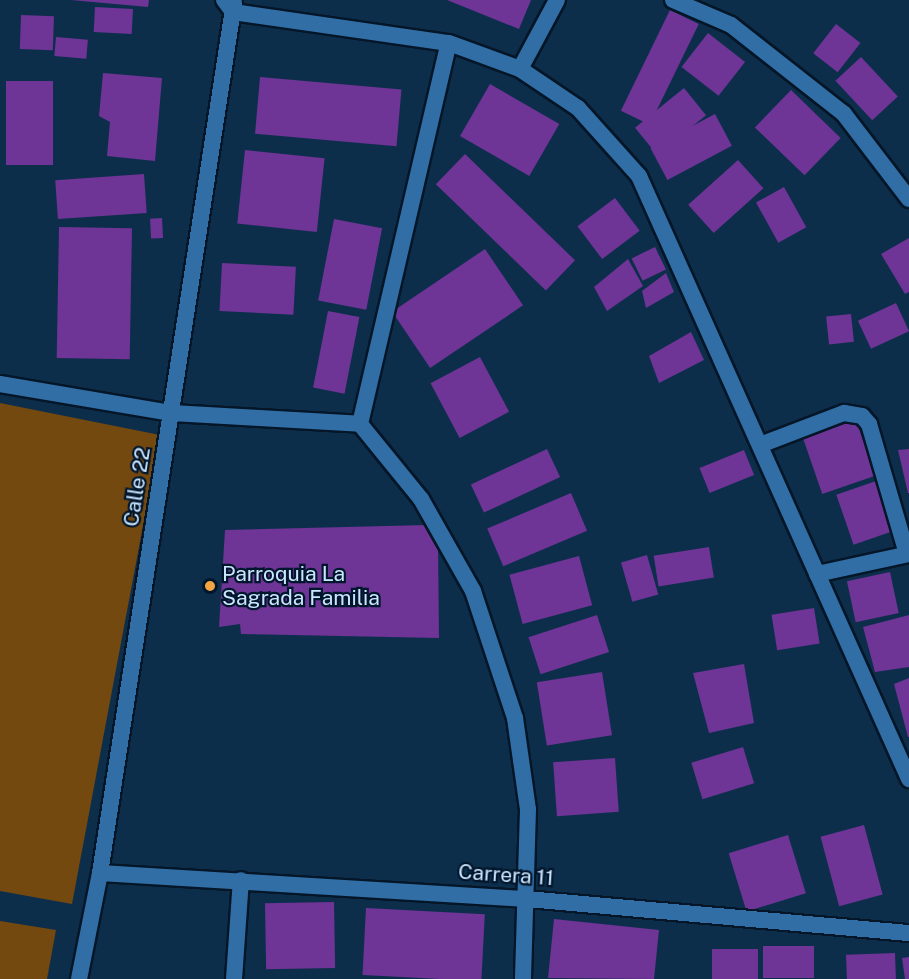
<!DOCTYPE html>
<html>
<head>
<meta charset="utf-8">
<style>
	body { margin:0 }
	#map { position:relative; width:909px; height:979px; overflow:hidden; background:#0d2e4b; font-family:"Public Sans",sans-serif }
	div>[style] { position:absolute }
	.green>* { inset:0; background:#74490f }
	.building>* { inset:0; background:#6e3496; transform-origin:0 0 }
	.roads { filter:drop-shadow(2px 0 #041627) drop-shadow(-2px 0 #041627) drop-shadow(0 2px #041627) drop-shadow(0 -2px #041627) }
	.minor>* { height:16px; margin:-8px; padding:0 8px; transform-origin:8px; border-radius:8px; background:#316ea6 }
	.dots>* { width:16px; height:16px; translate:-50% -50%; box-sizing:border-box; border:3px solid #00162c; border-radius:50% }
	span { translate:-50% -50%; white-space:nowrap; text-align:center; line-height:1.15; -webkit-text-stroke:4.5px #00162c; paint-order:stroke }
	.street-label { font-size:21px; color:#cde6ff }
	.poi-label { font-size:21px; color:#cde6ff }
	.left { translate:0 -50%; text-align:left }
</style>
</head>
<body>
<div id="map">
	<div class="green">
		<i style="clip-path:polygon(0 403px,160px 435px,72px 904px,0 891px)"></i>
		<i style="clip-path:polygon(0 921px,56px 930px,47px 979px,0 979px)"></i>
	</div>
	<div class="building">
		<i style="clip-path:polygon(71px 0,149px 0,148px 7px)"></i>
		<i style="clip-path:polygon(447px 0,531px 0,519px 29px)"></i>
		<i style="left:95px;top:7px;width:38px;height:25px;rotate:3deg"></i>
		<i style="left:670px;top:10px;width:32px;height:112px;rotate:26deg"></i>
		<i style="left:21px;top:15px;width:33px;height:34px;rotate:2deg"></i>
		<i style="left:836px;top:24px;width:31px;height:37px;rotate:38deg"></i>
		<i style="left:708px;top:33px;width:47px;height:43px;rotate:38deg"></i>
		<i style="left:56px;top:37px;width:32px;height:19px;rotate:5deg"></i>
		<i style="left:861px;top:57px;width:54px;height:35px;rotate:47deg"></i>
		<i style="clip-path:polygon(103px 73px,162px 78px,155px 161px,107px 156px,110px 122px,99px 116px)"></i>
		<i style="left:260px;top:77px;width:142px;height:57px;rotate:5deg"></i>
		<i style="left:6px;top:81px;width:47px;height:84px"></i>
		<i style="left:490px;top:84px;width:80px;height:60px;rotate:30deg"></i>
		<i style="left:684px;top:88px;width:35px;height:63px;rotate:51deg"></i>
		<i style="left:791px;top:90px;width:69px;height:52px;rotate:44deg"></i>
		<i style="left:715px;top:114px;width:36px;height:73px;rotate:62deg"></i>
		<i style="left:245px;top:150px;width:80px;height:74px;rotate:6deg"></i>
		<i style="left:465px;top:154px;width:153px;height:42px;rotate:44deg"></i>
		<i style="left:738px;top:160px;width:38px;height:67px;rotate:48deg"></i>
		<i style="left:144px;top:174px;width:39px;height:89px;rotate:86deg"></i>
		<i style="left:784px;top:187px;width:46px;height:32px;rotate:61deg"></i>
		<i style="left:615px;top:198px;width:41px;height:47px;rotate:53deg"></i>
		<i style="left:162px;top:218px;width:20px;height:12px;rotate:87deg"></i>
		<i style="left:334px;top:219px;width:49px;height:83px;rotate:11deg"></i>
		<i style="left:59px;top:227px;width:73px;height:131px;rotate:1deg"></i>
		<i style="clip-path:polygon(909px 238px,909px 292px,905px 294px,881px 254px)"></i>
		<i style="left:655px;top:247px;width:25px;height:26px;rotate:64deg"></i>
		<i style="left:485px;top:249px;width:68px;height:112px;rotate:56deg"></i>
		<i style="clip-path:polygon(628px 259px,643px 286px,607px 311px,594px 287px)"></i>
		<i style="left:222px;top:263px;width:74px;height:48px;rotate:3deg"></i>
		<i style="clip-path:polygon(666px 273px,674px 292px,646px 308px,642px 291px)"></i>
		<i style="left:896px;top:303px;width:31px;height:42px;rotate:65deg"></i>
		<i style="left:328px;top:311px;width:32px;height:78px;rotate:11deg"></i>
		<i style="left:851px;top:314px;width:28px;height:25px;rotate:84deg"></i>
		<i style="clip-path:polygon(691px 332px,704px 360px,659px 383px,649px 356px)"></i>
		<i style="left:480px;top:357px;width:62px;height:56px;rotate:62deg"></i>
		<i style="left:856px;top:420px;width:59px;height:56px;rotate:71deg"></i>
		<i style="left:547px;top:449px;width:31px;height:84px;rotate:65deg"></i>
		<i style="clip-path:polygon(909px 449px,909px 493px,908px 493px,898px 450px)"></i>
		<i style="left:744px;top:450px;width:27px;height:48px;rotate:68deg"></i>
		<i style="left:876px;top:481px;width:53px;height:42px;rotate:71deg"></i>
		<i style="left:571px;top:493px;width:41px;height:91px;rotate:67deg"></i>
		<i style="clip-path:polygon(427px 525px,438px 540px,439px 638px,241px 634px,240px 624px,219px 627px,225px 530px)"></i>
		<i style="left:709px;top:547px;width:31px;height:56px;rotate:81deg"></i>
		<i style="left:647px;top:555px;width:41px;height:27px;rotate:74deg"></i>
		<i style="left:579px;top:556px;width:51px;height:72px;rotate:75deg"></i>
		<i style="left:890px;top:572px;width:42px;height:44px;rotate:78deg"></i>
		<i style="left:814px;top:608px;width:36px;height:43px;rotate:81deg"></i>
		<i style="left:597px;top:615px;width:39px;height:72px;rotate:72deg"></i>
		<i style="clip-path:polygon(909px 615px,909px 667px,875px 672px,863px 627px)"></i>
		<i style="clip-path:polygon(744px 664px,754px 723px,709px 733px,693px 673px)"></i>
		<i style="left:602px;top:672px;width:64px;height:66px;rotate:81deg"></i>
		<i style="clip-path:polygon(909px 678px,909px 737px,908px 737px,894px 684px)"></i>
		<i style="left:743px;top:747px;width:38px;height:54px;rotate:73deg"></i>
		<i style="left:615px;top:758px;width:54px;height:62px;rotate:86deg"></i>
		<i style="left:864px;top:825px;width:72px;height:45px;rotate:75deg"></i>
		<i style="left:788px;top:835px;width:61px;height:62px;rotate:73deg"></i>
		<i style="left:334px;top:902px;width:66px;height:69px;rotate:89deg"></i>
		<i style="left:366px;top:908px;width:119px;height:67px;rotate:3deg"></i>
		<i style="clip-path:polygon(554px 919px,659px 930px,654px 979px,548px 978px)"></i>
		<i style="left:814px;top:946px;width:32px;height:51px;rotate:90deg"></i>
		<i style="left:758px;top:949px;width:30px;height:46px;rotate:90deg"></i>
		<i style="left:895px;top:953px;width:26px;height:49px;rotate:88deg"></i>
		<i style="clip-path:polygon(909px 957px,909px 979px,905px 979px,902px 958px)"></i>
	</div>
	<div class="roads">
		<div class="minor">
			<i style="left:224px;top:0;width:15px;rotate:53deg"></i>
			<i style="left:233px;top:12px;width:218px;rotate:8.2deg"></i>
			<i style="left:449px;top:43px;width:76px;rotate:20.1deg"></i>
			<i style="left:520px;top:69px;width:70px;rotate:33.9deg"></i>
			<i style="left:578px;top:108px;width:91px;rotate:48.1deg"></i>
			<i style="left:639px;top:176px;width:661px;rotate:65.88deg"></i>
			<i style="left:673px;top:0;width:63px;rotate:23.3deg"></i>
			<i style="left:731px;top:25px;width:144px;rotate:38.2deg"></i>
			<i style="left:844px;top:114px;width:107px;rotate:52.6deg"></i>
			<i style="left:520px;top:69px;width:78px;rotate:-61.8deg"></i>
			<i style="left:0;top:384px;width:174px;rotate:9.6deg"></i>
			<i style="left:172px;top:413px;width:188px;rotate:3.3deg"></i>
			<i style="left:360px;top:424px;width:97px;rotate:50.9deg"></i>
			<i style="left:421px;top:499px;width:106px;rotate:60.5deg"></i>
			<i style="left:473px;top:591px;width:134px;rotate:71.7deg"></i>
			<i style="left:515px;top:718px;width:92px;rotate:81.9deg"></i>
			<i style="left:528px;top:809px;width:170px;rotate:91.7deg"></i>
			<i style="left:360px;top:424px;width:391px;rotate:-76.9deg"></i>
			<i style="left:760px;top:445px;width:90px;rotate:-20.9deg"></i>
			<i style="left:844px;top:413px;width:18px;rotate:9deg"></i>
			<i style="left:862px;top:416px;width:11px;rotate:49deg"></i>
			<i style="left:869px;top:424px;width:135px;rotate:73.7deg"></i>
			<i style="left:817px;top:574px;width:94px;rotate:-12.3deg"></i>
			<i style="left:100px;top:873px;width:428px;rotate:3.5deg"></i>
			<i style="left:527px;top:899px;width:384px;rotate:5.1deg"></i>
			<i style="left:79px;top:979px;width:108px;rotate:-78.8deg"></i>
			<i style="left:100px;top:873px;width:881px;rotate:-81.25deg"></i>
			<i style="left:234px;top:979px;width:99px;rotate:-86deg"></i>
		</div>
	</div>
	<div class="dots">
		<i style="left:210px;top:586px;background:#f3a442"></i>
	</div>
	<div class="street-label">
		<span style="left:137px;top:487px;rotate:-81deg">Calle 22</span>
		<span style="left:506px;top:875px;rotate:4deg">Carrera 11</span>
	</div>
	<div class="poi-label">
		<span class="left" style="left:222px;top:586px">Parroquia La<br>Sagrada Familia</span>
	</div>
</div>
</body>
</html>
